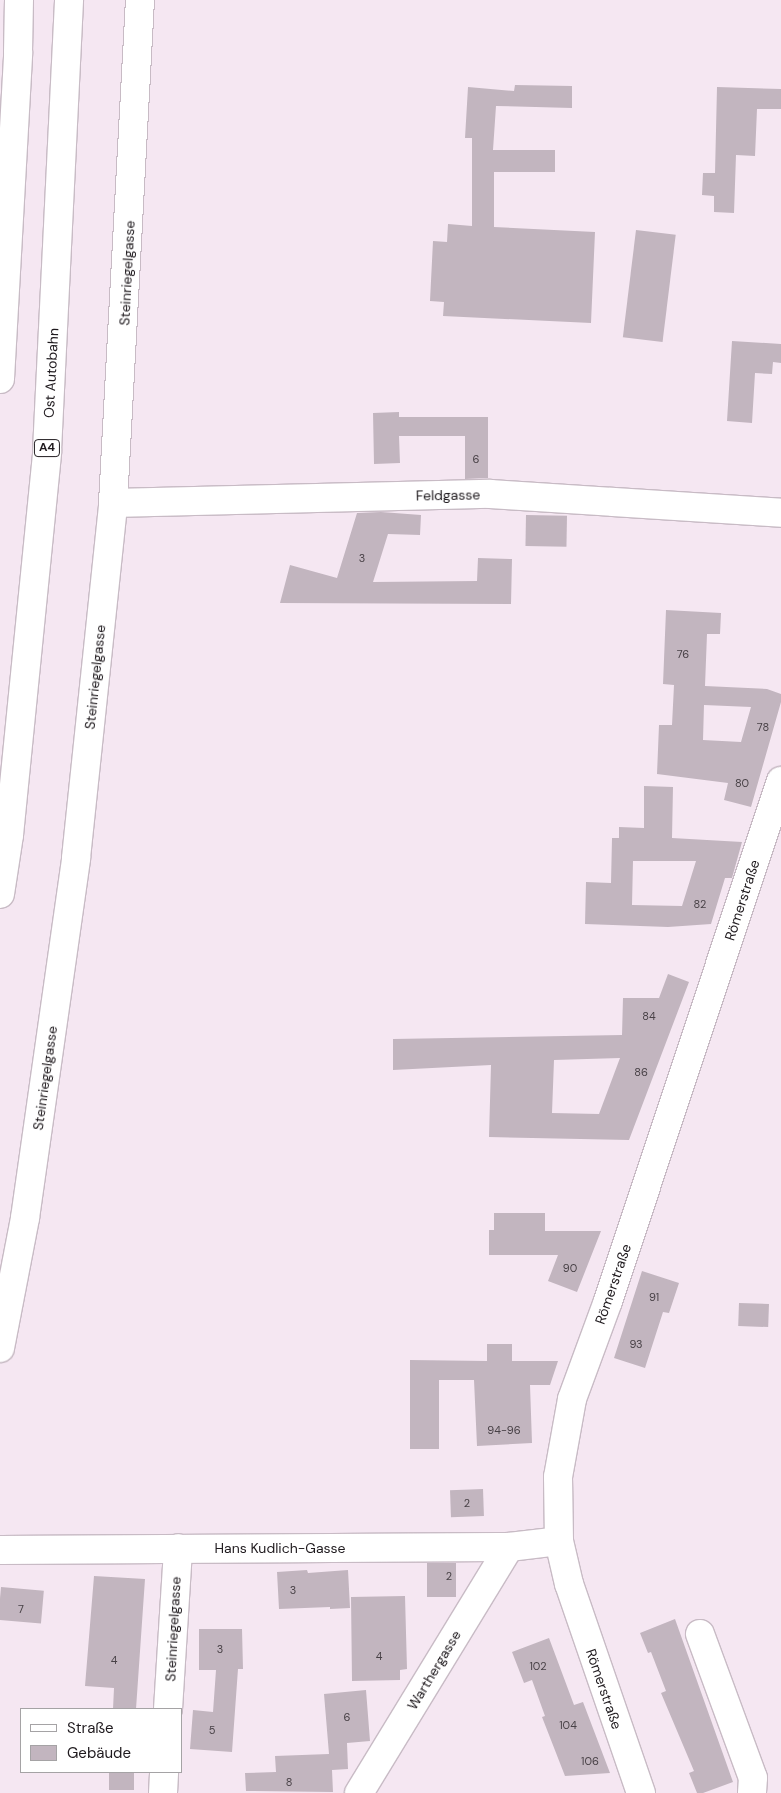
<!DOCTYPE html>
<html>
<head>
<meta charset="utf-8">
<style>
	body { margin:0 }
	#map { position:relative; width:781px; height:1793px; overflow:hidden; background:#f5e7f2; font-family:"DM Sans",sans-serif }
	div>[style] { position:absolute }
	.building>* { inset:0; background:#c2b5bf; transform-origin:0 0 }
	.roads { filter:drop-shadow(1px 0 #c8bbc5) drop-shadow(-1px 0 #c8bbc5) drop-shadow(0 1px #c8bbc5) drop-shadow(0 -1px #c8bbc5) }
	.minor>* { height:28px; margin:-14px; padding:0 14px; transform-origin:14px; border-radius:14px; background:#fff }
	.highway>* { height:28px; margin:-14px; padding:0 14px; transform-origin:14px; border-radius:14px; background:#fff }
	span { translate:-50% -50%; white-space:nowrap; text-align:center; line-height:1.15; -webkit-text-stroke:4px #fff; paint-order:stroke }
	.number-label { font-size:11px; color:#484146 }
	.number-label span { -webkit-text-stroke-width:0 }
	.shield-label span { padding:1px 4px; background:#fff; border:1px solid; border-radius:4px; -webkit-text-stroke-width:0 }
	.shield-label { font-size:12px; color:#1f1a1e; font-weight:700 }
	.street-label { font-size:14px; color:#1f1a1e }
	.legend { position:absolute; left:20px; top:1708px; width:162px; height:65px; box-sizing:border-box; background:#fff; border:1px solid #a5a3a5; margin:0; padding:6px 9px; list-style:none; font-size:15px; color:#1f1a1e }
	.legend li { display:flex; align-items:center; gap:10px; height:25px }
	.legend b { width:25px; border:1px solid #a5a3a5 }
</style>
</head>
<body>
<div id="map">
	<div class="building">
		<i style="clip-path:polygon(515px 85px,572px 86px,572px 108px,496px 106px,493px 150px,555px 150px,555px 172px,494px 172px,494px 227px,595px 232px,591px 323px,443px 316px,444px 302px,430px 301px,433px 241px,447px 242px,448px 224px,472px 226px,472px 138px,465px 138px,468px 87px,514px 91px)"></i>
		<i style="clip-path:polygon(717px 87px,781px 89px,781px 109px,757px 109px,755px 156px,736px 155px,734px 213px,714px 212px,714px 196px,702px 195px,703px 173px,715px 173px)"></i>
		<i style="left:636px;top:230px;width:40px;height:108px;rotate:7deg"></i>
		<i style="clip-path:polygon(732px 341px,781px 344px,781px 363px,773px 362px,772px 374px,755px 373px,752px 423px,727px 421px)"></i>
		<i style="clip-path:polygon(399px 412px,399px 417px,488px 417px,488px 478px,465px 479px,465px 436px,399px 436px,400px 463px,374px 464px,373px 413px)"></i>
		<i style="clip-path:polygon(381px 512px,421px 515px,420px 535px,388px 534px,373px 582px,477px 581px,478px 558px,512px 559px,511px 604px,280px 603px,290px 565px,337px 578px,357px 513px)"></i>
		<i style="left:526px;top:515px;width:41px;height:31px;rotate:1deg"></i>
		<i style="clip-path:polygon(evenodd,666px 610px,721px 613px,720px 634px,707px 634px,705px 686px,767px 689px,781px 694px,781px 702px,751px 807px,724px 800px,728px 783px,657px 774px,659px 725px,672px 725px,674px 685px,663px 684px,666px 610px,704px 705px,751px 707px,741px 742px,703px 740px,704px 705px)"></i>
		<i style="clip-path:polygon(evenodd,644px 786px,673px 787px,672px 838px,742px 842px,732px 878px,725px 878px,711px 924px,668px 927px,585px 924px,586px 882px,611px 883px,612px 838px,619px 838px,619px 827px,644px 828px,644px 786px,633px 861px,696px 861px,682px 906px,632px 905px,633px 861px)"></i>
		<i style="clip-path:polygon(evenodd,668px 974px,689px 982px,629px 1140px,489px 1137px,491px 1065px,393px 1070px,393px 1039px,622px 1035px,623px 998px,659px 998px,668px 974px,620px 1058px,599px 1114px,552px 1113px,554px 1060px,620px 1058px)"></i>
		<i style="clip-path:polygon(494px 1213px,545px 1213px,545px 1231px,601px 1231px,577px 1292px,548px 1281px,558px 1255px,489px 1255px,489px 1230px,494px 1230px)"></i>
		<i style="clip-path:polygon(642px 1271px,679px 1283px,669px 1313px,663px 1312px,645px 1368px,614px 1358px)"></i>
		<i style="left:739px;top:1303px;width:30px;height:23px;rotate:2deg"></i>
		<i style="clip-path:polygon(487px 1344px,512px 1344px,512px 1361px,558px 1361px,550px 1385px,530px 1385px,532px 1443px,477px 1446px,474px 1380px,439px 1380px,439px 1449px,410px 1449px,410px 1360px,487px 1361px)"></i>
		<i style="left:483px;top:1489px;width:27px;height:33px;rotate:88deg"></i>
		<i style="left:427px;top:1563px;width:29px;height:34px"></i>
		<i style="clip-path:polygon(307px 1570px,308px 1573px,348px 1570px,350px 1608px,330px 1609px,330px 1607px,279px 1609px,277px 1572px)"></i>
		<i style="clip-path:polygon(94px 1576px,145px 1579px,136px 1709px,113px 1709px,114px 1688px,85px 1686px)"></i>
		<i style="left:1px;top:1587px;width:43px;height:33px;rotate:5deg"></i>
		<i style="clip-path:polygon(405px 1596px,407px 1669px,400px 1670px,400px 1680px,352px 1681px,351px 1597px)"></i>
		<i style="clip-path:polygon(675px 1619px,733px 1782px,703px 1793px,697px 1793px,689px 1773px,694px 1771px,661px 1693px,666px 1691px,651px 1652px,648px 1653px,640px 1633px)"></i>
		<i style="clip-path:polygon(199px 1629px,242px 1629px,243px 1669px,238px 1669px,232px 1752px,190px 1749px,193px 1710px,213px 1712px,216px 1670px,199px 1670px)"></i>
		<i style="clip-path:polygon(549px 1638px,574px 1705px,583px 1702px,610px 1773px,565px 1776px,542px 1717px,545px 1716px,532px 1680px,524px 1683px,512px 1652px)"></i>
		<i style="clip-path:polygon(366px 1690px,370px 1741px,347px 1743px,348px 1769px,332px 1770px,333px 1792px,246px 1791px,245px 1773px,276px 1772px,275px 1756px,329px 1754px,324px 1694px)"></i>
		<i style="left:109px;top:1772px;width:25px;height:18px"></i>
	</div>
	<div class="roads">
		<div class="minor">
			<i style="left:113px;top:503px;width:377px;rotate:-1.4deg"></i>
			<i style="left:490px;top:494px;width:292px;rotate:3.7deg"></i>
			<i style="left:0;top:1348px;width:132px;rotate:-79.1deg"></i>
			<i style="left:25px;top:1218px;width:364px;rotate:-81.9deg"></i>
			<i style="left:76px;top:858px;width:357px;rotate:-84deg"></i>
			<i style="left:113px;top:503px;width:504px;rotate:-86.93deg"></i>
			<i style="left:0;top:1550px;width:509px;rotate:-0.34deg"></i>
			<i style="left:509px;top:1547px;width:50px;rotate:-6.8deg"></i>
			<i style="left:700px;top:1634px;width:153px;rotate:69.8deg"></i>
			<i style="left:753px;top:1778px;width:15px;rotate:94deg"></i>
			<i style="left:168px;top:1709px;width:161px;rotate:-86.4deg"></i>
			<i style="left:163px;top:1793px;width:21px;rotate:-87deg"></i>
			<i style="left:359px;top:1793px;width:288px;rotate:-58.6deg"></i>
			<i style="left:641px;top:1793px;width:221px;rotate:-109deg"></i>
			<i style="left:569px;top:1584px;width:44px;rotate:-103.1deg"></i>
			<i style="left:559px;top:1541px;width:64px;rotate:-90.9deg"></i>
			<i style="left:558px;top:1477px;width:79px;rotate:-79.8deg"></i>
			<i style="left:572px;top:1399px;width:104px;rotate:-69.8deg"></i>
			<i style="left:608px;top:1301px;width:548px;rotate:-71.6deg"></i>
		</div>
		<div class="highway">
			<i style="left:0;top:379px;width:327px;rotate:-86.8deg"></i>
			<i style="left:18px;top:52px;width:52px;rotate:-88.9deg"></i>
			<i style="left:0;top:894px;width:60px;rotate:-81.3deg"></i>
			<i style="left:9px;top:835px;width:386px;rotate:-84.3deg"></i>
			<i style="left:47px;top:451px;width:452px;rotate:-87.2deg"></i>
		</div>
	</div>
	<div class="number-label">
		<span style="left:476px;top:459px">6</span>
		<span style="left:362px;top:558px">3</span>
		<span style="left:683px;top:654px">76</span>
		<span style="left:763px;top:727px">78</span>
		<span style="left:742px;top:783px">80</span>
		<span style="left:700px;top:904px">82</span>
		<span style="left:649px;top:1016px">84</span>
		<span style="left:641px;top:1072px">86</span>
		<span style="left:570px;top:1268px">90</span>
		<span style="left:654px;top:1297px">91</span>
		<span style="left:636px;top:1344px">93</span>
		<span style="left:504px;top:1430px">94-96</span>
		<span style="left:467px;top:1503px">2</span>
		<span style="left:449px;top:1576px">2</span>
		<span style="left:293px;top:1590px">3</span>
		<span style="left:21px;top:1609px">7</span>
		<span style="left:220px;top:1649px">3</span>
		<span style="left:379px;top:1656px">4</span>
		<span style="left:114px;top:1660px">4</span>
		<span style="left:538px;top:1666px">102</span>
		<span style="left:347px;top:1717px">6</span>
		<span style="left:568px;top:1725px">104</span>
		<span style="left:212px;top:1730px">5</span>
		<span style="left:590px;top:1761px">106</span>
		<span style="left:289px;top:1782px">8</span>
	</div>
	<div class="shield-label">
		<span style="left:47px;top:448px">A4</span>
	</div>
	<div class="street-label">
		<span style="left:127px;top:273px;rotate:-87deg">Steinriegelgasse</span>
		<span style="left:51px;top:373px;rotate:-87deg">Ost Autobahn</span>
		<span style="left:448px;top:495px;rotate:-1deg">Feldgasse</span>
		<span style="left:95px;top:677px;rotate:-84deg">Steinriegelgasse</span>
		<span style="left:742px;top:900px;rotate:-72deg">Römerstraße</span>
		<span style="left:45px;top:1078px;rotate:-82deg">Steinriegelgasse</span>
		<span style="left:613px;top:1284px;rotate:-71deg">Römerstraße</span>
		<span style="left:280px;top:1548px">Hans Kudlich-Gasse</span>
		<span style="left:173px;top:1629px;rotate:-87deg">Steinriegelgasse</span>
		<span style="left:434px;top:1670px;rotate:-59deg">Warthergasse</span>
		<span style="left:604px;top:1689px;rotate:71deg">Römerstraße</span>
	</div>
	<ul class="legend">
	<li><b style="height:6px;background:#fff"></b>Straße</li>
	<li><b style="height:14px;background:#c2b5bf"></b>Gebäude</li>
	</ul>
</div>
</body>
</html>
